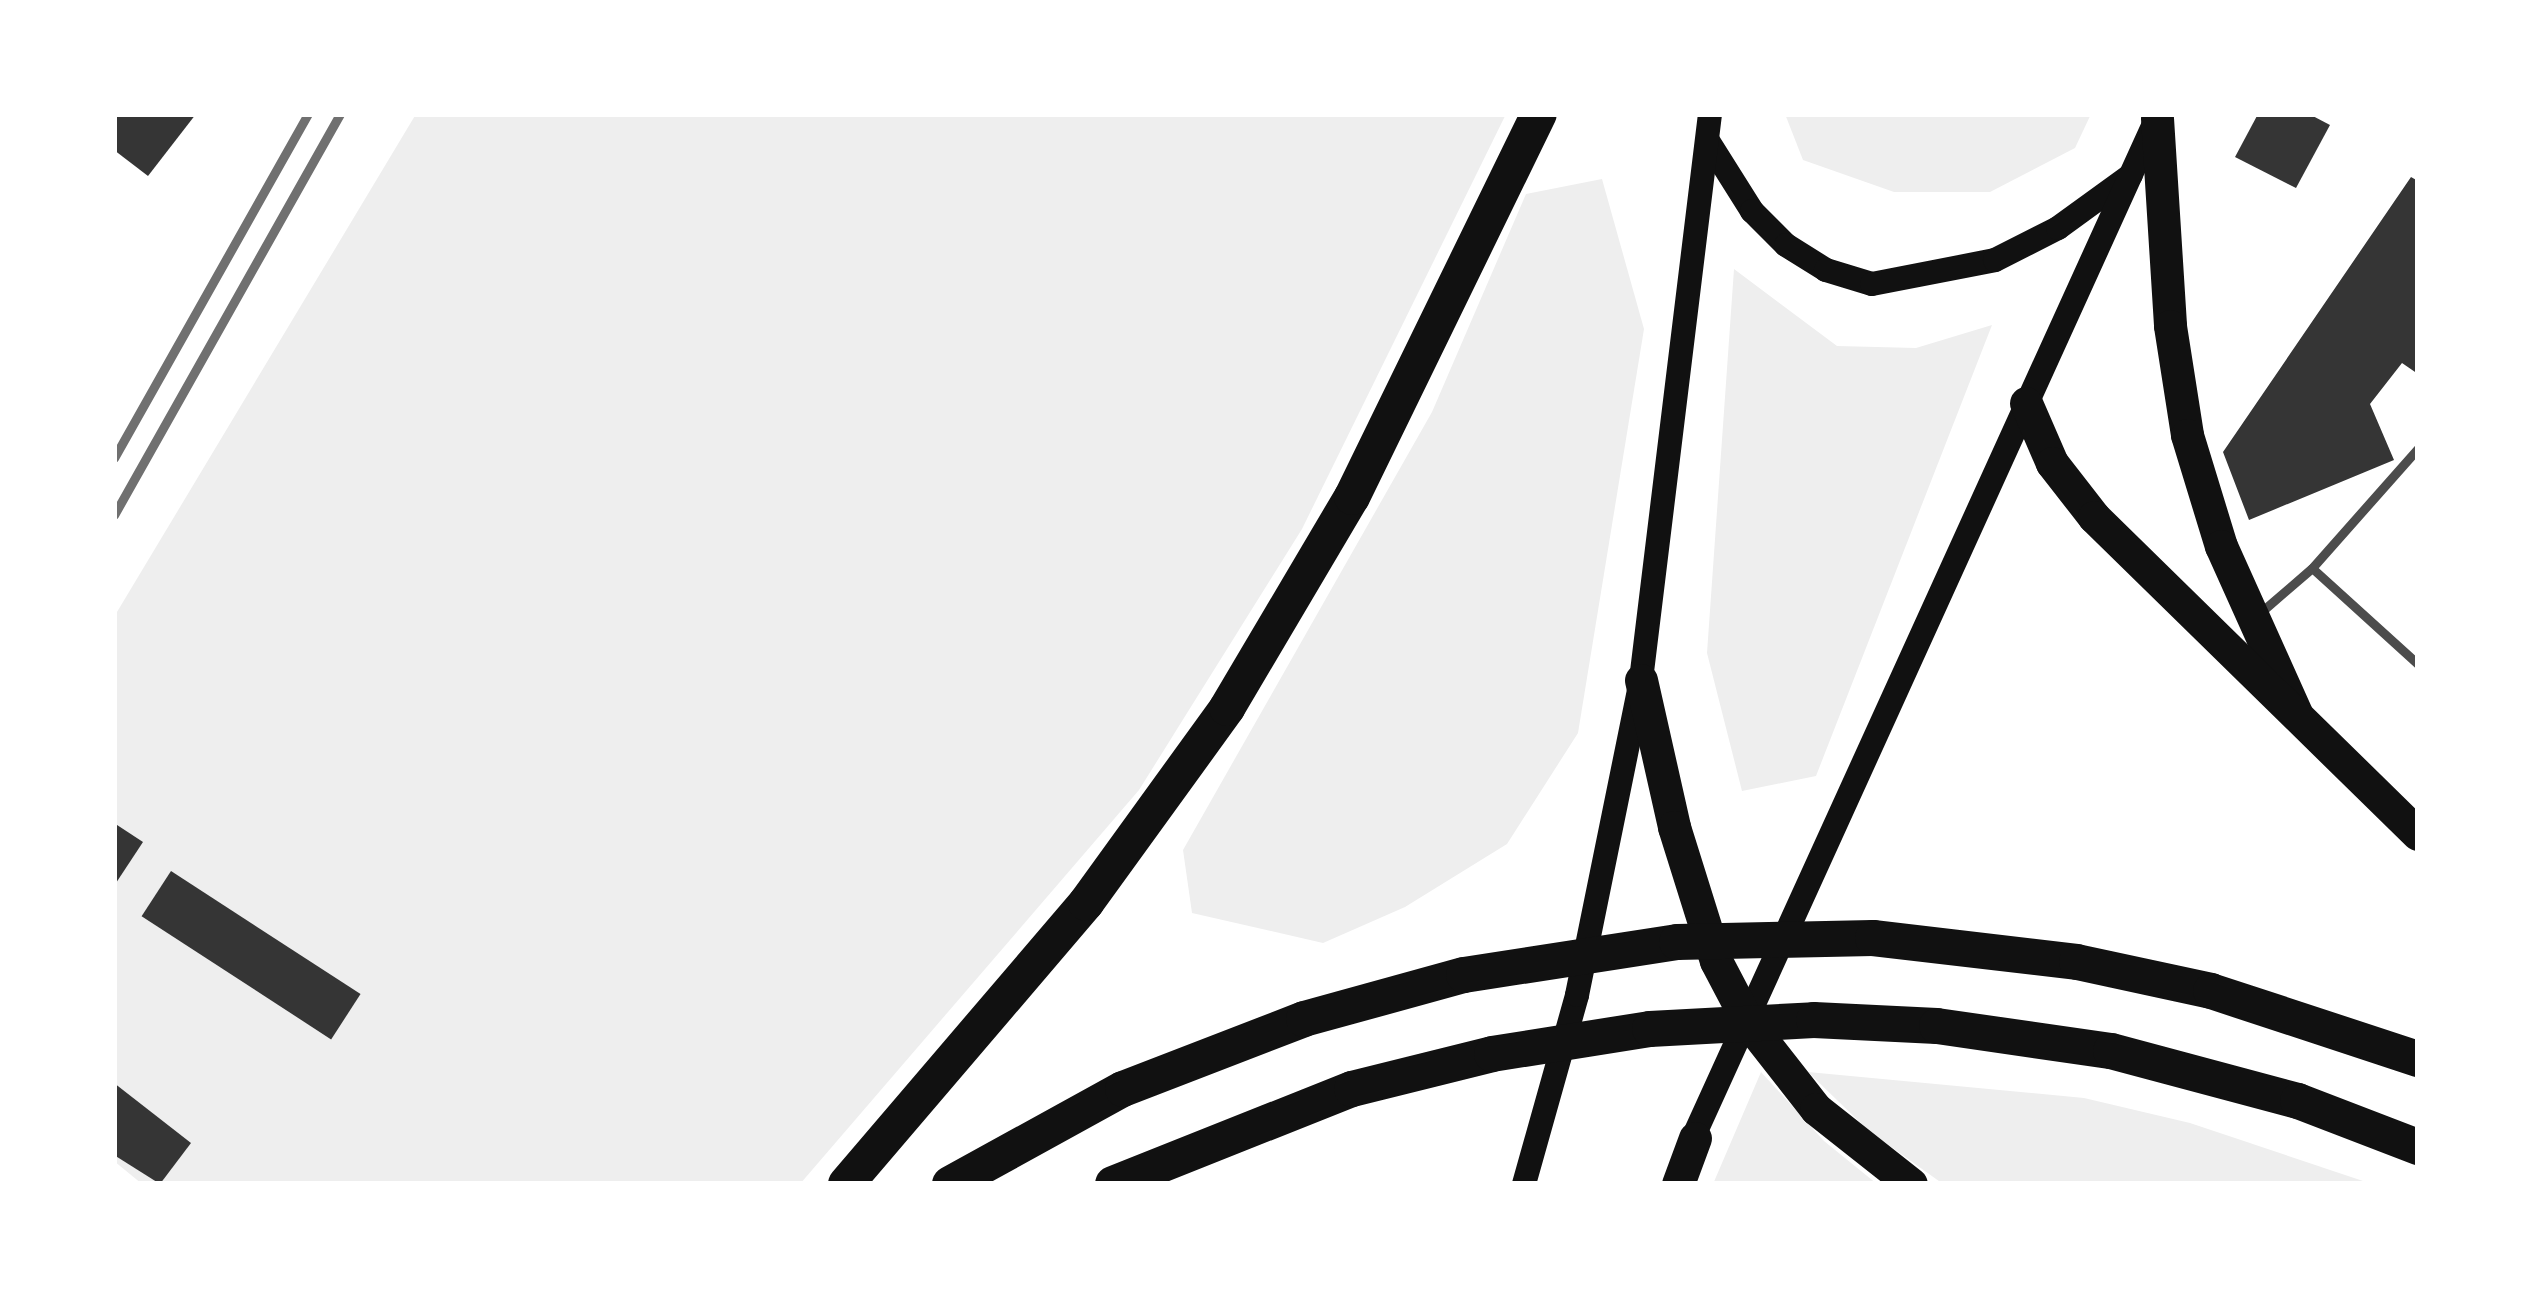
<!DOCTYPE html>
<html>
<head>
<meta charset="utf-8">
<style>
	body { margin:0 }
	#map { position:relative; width:2532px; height:1298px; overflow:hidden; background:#fff; font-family:Arial,sans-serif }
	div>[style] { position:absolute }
	.green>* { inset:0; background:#eee }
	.building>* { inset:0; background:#353535; transform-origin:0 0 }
	.service>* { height:9px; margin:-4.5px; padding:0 4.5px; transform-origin:4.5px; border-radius:4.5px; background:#4c4c4c }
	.secondary>* { height:24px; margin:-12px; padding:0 12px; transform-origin:12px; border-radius:12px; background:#111 }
	.trunk>* { height:33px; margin:-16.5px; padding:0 16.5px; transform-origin:16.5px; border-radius:16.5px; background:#111 }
	.motorway>* { height:36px; margin:-18px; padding:0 18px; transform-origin:18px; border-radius:18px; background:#111 }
	.rail>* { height:9px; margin:-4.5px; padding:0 4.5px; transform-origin:4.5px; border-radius:4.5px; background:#707070 }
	span { translate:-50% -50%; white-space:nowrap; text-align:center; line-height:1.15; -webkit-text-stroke:10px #fff; paint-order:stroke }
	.frame { position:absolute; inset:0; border:117px solid #fff; pointer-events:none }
</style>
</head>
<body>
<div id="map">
	<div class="green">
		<i style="clip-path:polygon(416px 114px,1506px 114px,1302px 529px,1139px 790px,800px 1184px,142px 1184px,114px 1161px,114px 617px)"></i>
		<i style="clip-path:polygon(1785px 114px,2091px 114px,2075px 148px,1990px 192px,1894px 192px,1803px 160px)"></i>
		<i style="clip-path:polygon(1602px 179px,1644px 329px,1578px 733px,1507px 844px,1405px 907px,1323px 943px,1192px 913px,1183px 850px,1432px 412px,1526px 194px)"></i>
		<i style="clip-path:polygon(1734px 269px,1837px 346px,1916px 348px,1992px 325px,1816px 776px,1742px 791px,1707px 653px)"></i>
		<i style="clip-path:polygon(1761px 1072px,1824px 1141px,1877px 1184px,1713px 1184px)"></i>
		<i style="clip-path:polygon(1808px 1072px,2084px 1098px,2190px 1123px,2372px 1184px,1943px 1184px,1869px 1131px)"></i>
	</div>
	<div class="building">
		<i style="clip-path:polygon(114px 114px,196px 114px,148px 176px,114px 150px)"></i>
		<i style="clip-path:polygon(2258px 114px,2309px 114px,2330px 125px,2296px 188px,2235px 157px)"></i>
		<i style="clip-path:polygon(2411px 177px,2418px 181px,2418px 374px,2402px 363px,2370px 404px,2394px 460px,2249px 520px,2223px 452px)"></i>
		<i style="clip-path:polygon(114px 823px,143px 842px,114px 886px)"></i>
		<i style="left:171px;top:871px;width:226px;height:54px;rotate:33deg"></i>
		<i style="clip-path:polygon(114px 1083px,191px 1143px,160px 1184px,114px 1155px)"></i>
	</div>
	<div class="service">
		<i style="left:2312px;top:568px;width:143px;rotate:42.2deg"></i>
		<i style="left:2261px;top:612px;width:67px;rotate:-40.8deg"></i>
		<i style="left:2312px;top:568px;width:160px;rotate:-48.5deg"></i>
	</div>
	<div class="secondary">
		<i style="left:1708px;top:141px;width:83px;rotate:57.8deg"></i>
		<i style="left:1752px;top:211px;width:48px;rotate:45deg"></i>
		<i style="left:1786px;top:245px;width:47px;rotate:32deg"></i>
		<i style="left:1826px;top:270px;width:48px;rotate:16.9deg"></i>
		<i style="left:1872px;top:284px;width:125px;rotate:-11deg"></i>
		<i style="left:1995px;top:260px;width:71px;rotate:-26.9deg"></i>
		<i style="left:2058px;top:228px;width:90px;rotate:-36deg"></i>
		<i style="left:1687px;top:1151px;width:1128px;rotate:-65.55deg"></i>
		<i style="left:1524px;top:1184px;width:196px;rotate:-74.3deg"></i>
		<i style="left:1577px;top:995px;width:321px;rotate:-78.5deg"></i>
		<i style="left:1641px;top:680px;width:570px;rotate:-83.05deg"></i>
	</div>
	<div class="trunk">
		<i style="left:2157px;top:118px;width:208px;rotate:86.4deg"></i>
		<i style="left:2170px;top:326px;width:110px;rotate:81.1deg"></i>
		<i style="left:2187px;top:435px;width:116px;rotate:73deg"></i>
		<i style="left:2221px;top:546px;width:183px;rotate:65.8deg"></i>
		<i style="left:2026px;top:403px;width:65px;rotate:66.6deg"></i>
		<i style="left:2052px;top:463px;width:68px;rotate:52.1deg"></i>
		<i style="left:2094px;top:517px;width:453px;rotate:44.4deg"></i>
		<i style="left:1641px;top:680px;width:151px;rotate:77.3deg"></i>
		<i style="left:1674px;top:827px;width:140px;rotate:72.6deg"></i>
		<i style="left:1716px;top:961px;width:69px;rotate:62.3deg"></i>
		<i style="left:1748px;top:1022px;width:110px;rotate:52deg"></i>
		<i style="left:1816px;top:1109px;width:121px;rotate:38.3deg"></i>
		<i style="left:1678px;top:1184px;width:49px;rotate:-69.7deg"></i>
	</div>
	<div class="motorway">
		<i style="left:846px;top:1184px;width:370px;rotate:-49.5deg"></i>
		<i style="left:1086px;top:903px;width:241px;rotate:-54.1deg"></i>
		<i style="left:1227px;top:708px;width:245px;rotate:-59.4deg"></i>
		<i style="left:1352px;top:497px;width:426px;rotate:-64deg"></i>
		<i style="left:950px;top:1184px;width:197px;rotate:-28.8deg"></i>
		<i style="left:1123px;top:1089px;width:194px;rotate:-21.1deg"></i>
		<i style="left:1304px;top:1019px;width:166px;rotate:-15.4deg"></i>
		<i style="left:1464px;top:975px;width:216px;rotate:-8.8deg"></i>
		<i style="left:1677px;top:942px;width:196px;rotate:-1.2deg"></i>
		<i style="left:1873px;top:938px;width:205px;rotate:6.7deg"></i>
		<i style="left:2077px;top:962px;width:137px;rotate:12.2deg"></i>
		<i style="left:2211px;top:991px;width:218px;rotate:18.2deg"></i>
		<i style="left:1113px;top:1184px;width:257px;rotate:-21.7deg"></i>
		<i style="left:1352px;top:1089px;width:144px;rotate:-14deg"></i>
		<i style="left:1492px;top:1054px;width:160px;rotate:-9deg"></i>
		<i style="left:1650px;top:1029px;width:164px;rotate:-3.1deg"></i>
		<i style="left:1814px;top:1020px;width:123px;rotate:2.8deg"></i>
		<i style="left:1937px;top:1026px;width:176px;rotate:8.2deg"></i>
		<i style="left:2111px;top:1051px;width:194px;rotate:15deg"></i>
		<i style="left:2298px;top:1101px;width:129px;rotate:21deg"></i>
	</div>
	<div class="rail">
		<i style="left:114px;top:458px;width:395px;rotate:-60.6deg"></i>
		<i style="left:114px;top:515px;width:460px;rotate:-60.6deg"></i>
	</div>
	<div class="frame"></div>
</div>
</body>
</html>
